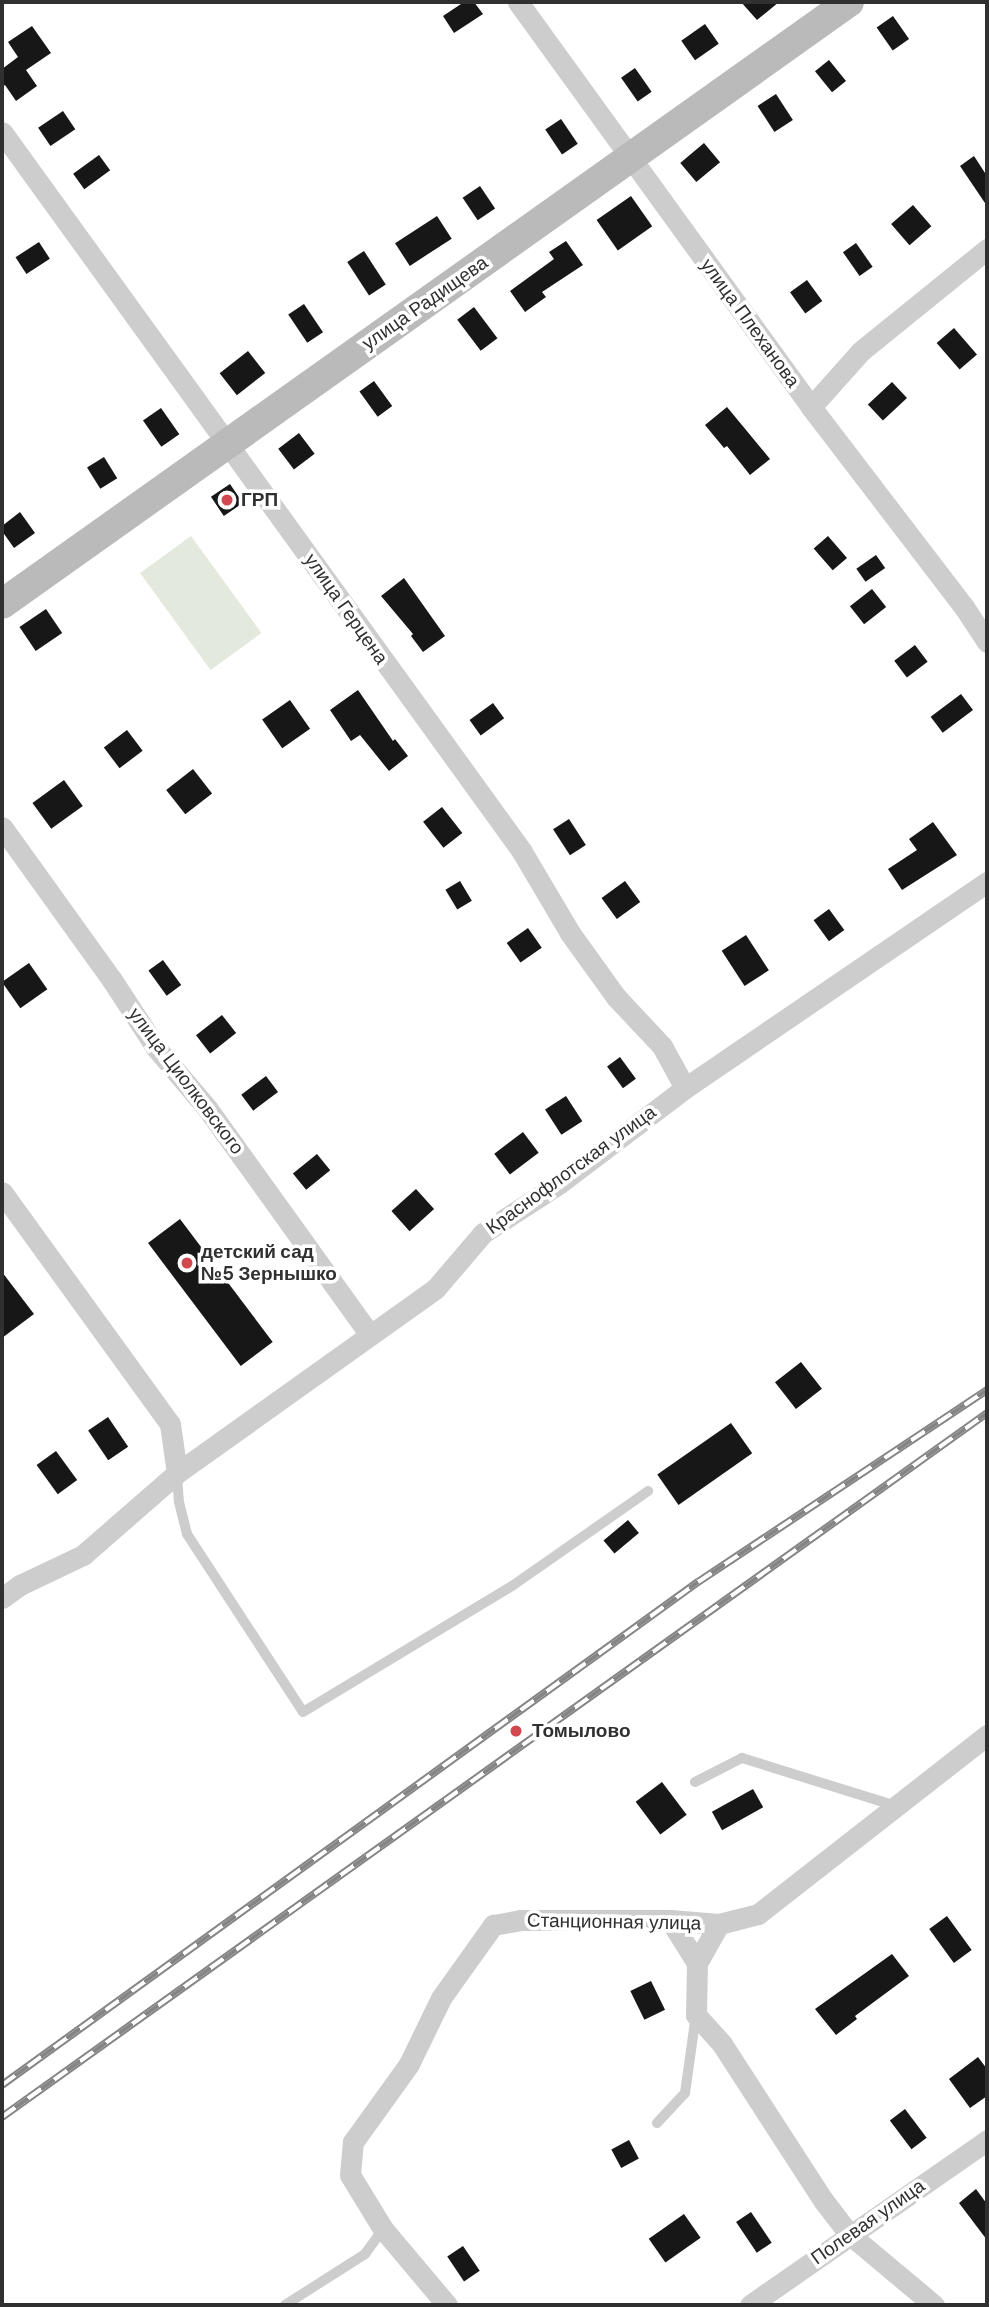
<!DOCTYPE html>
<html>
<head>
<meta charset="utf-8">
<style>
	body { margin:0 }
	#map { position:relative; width:989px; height:2307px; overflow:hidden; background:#fff; font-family:"DM Sans",sans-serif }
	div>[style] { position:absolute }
	.green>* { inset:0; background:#e3e9dd; transform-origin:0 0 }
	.building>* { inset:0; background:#171717; transform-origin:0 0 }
	.lane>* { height:10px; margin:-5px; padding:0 5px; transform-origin:5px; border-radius:5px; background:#cdcdcd }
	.street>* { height:21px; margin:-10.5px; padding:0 10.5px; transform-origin:10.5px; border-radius:10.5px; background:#cdcdcd }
	.secondary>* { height:30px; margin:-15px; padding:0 15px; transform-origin:15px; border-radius:15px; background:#bababa }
	.rail>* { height:8px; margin-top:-4px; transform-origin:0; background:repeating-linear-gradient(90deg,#fff 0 16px,#858585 0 32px); box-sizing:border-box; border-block:2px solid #858585 }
	.dots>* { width:19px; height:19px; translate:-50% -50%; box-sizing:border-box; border:4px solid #fff; border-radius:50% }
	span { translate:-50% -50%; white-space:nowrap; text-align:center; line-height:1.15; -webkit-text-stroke:7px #fff; paint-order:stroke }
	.street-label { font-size:19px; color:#303030 }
	.poi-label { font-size:19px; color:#303030; font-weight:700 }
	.left { translate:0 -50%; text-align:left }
	.frame { position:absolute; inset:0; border:4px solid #303030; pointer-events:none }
</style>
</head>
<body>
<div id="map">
	<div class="green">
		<i style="left:191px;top:536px;width:120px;height:63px;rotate:54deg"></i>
	</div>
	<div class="building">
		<i style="clip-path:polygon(464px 2px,474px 2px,483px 14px,454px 33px,443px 16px)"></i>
		<i style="clip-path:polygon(741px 2px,779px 2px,757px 20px)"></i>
		<i style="left:893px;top:16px;width:28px;height:20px;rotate:55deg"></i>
		<i style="left:705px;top:24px;width:24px;height:29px;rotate:55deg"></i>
		<i style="clip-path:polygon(32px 26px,51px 53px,26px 70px,37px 86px,16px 101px,5px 85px,2px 87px,2px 69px,18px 57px,8px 42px)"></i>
		<i style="left:829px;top:60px;width:27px;height:18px;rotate:51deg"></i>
		<i style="left:635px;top:68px;width:29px;height:17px;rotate:55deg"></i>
		<i style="left:776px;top:94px;width:31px;height:22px;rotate:57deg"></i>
		<i style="left:63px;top:111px;width:22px;height:30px;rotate:56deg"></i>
		<i style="left:561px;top:119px;width:30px;height:19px;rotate:56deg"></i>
		<i style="left:704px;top:143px;width:25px;height:31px;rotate:50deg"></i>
		<i style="left:99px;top:155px;width:19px;height:32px;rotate:54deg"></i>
		<i style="clip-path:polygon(974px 156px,987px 176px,987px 206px,960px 166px)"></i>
		<i style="left:480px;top:186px;width:27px;height:21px;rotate:56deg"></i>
		<i style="left:631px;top:196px;width:37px;height:42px;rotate:55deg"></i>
		<i style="left:913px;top:205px;width:28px;height:29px;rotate:49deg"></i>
		<i style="left:437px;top:216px;width:27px;height:50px;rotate:57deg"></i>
		<i style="clip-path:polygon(566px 241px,583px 265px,542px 292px,546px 297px,525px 312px,510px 291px,554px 259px,549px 252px)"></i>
		<i style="left:39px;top:242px;width:20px;height:28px;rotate:57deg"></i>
		<i style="left:856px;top:243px;width:29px;height:16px;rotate:55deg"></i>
		<i style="left:364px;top:251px;width:40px;height:20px;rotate:57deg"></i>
		<i style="left:807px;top:280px;width:26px;height:21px;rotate:54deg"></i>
		<i style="left:304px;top:304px;width:34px;height:19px;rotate:56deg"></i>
		<i style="left:474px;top:307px;width:39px;height:21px;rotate:53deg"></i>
		<i style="left:954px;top:328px;width:35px;height:23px;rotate:49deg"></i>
		<i style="left:248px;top:351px;width:28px;height:36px;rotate:52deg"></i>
		<i style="left:374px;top:381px;width:31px;height:18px;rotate:54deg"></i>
		<i style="left:892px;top:382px;width:22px;height:33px;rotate:47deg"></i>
		<i style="clip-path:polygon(727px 407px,770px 459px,750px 475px,727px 446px,724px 448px,705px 425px)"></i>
		<i style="left:161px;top:408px;width:32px;height:22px;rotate:55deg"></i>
		<i style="left:299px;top:433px;width:26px;height:26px;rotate:53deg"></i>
		<i style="left:104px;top:457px;width:25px;height:20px;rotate:58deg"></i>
		<i style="left:230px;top:484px;width:23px;height:23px;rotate:56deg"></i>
		<i style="clip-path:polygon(20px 512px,35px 533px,14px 548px,2px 531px,2px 526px)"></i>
		<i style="left:828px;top:536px;width:29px;height:19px;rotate:49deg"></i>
		<i style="left:876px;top:555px;width:16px;height:24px;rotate:55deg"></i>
		<i style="clip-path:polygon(404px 578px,445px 636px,423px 652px,411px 636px,413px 634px,381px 596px)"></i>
		<i style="left:872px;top:589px;width:23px;height:28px;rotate:52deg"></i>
		<i style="left:46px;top:609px;width:29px;height:32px;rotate:56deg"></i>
		<i style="left:915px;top:645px;width:21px;height:26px;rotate:53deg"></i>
		<i style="clip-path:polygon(358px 690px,393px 741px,395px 739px,408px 756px,389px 771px,360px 735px,351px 741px,330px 710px)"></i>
		<i style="left:961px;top:694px;width:20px;height:38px;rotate:53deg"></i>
		<i style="left:290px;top:700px;width:35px;height:34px;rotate:55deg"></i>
		<i style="left:493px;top:703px;width:19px;height:29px;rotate:54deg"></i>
		<i style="left:127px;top:730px;width:26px;height:29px;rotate:53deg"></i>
		<i style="left:193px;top:769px;width:31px;height:34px;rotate:52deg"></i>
		<i style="left:64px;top:780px;width:32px;height:39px;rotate:54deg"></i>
		<i style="left:442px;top:807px;width:33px;height:24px;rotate:52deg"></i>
		<i style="left:569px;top:819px;width:31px;height:19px;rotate:57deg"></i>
		<i style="clip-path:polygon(933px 822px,957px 855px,902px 890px,888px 869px,917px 850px,909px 839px)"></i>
		<i style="left:460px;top:881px;width:23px;height:17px;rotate:59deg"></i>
		<i style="left:625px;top:881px;width:26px;height:29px;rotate:54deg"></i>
		<i style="left:829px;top:909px;width:26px;height:19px;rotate:54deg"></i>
		<i style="left:528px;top:928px;width:24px;height:26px;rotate:55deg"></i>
		<i style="left:746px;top:935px;width:42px;height:29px;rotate:57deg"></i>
		<i style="left:163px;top:960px;width:31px;height:18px;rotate:54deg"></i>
		<i style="left:29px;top:963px;width:32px;height:33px;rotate:55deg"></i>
		<i style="left:222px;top:1015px;width:23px;height:33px;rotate:52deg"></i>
		<i style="left:620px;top:1057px;width:27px;height:16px;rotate:54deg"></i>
		<i style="left:266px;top:1076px;width:20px;height:31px;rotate:53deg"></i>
		<i style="left:566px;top:1096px;width:30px;height:25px;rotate:57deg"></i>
		<i style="left:523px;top:1132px;width:26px;height:36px;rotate:53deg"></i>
		<i style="left:317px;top:1154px;width:21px;height:31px;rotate:51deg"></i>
		<i style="left:416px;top:1189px;width:27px;height:33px;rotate:48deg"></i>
		<i style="left:180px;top:1219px;width:154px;height:40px;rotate:53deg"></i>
		<i style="clip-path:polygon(2px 1272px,34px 1314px,2px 1338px)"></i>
		<i style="left:801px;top:1362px;width:34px;height:33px;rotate:52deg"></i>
		<i style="left:108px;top:1417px;width:36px;height:24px;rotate:56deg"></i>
		<i style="left:731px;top:1423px;width:37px;height:90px;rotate:55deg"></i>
		<i style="left:56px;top:1451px;width:36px;height:24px;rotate:54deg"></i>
		<i style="left:628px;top:1520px;width:17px;height:32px;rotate:50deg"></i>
		<i style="left:662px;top:1782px;width:41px;height:33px;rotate:53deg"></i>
		<i style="left:753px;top:1789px;width:21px;height:47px;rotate:61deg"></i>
		<i style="left:947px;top:1916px;width:42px;height:22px;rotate:54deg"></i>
		<i style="clip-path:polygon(892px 1954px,909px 1976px,855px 2016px,857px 2019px,836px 2035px,815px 2009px)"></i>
		<i style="left:651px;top:1981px;width:32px;height:23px;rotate:64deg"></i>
		<i style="clip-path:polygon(978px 2057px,987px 2069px,987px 2096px,970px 2108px,949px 2079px)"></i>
		<i style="left:905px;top:2109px;width:36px;height:19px;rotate:53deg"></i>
		<i style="left:629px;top:2140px;width:21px;height:20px;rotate:62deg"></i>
		<i style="clip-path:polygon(976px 2189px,987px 2204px,987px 2240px,959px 2203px)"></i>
		<i style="left:751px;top:2212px;width:37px;height:18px;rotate:56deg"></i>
		<i style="left:684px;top:2214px;width:29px;height:43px;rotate:55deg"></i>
		<i style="left:463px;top:2246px;width:30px;height:19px;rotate:56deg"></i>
	</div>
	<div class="lane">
		<i style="left:177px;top:1475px;width:27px;rotate:86deg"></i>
		<i style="left:179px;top:1502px;width:33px;rotate:76deg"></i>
		<i style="left:187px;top:1534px;width:212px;rotate:56.9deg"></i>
		<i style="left:303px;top:1712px;width:244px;rotate:-31.1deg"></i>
		<i style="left:512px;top:1586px;width:166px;rotate:-34.9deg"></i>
		<i style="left:695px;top:1782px;width:53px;rotate:-27.1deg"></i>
		<i style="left:742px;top:1758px;width:161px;rotate:17.3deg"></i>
		<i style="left:657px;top:2123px;width:41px;rotate:-47deg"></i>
		<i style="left:685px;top:2093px;width:79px;rotate:-82deg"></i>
		<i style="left:285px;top:2305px;width:95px;rotate:-32.5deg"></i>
		<i style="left:365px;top:2254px;width:31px;rotate:-54deg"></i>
	</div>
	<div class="street">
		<i style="left:518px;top:2px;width:500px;rotate:54.1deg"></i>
		<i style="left:811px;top:407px;width:252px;rotate:52.6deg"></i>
		<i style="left:964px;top:607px;width:42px;rotate:56.7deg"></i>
		<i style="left:2px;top:132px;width:886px;rotate:54.14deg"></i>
		<i style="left:521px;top:850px;width:96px;rotate:59.4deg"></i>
		<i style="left:570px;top:933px;width:79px;rotate:54.3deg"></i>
		<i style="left:616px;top:997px;width:67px;rotate:46.8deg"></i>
		<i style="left:662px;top:1046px;width:48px;rotate:61.3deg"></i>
		<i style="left:811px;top:407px;width:75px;rotate:-48.2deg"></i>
		<i style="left:861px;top:351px;width:162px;rotate:-39deg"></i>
		<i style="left:2px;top:827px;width:188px;rotate:54.3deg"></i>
		<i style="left:112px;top:980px;width:82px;rotate:56.9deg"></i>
		<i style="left:157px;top:1049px;width:77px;rotate:49.7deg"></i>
		<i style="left:207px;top:1108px;width:279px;rotate:54.3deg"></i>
		<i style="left:2px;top:1192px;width:286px;rotate:54.1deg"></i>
		<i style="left:170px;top:1424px;width:49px;rotate:81.9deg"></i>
		<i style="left:2px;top:1598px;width:22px;rotate:-36deg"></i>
		<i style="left:20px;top:1585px;width:70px;rotate:-25.5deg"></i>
		<i style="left:83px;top:1555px;width:125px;rotate:-41.1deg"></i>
		<i style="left:177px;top:1473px;width:318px;rotate:-35.5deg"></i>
		<i style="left:436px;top:1288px;width:72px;rotate:-49.5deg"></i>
		<i style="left:483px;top:1233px;width:92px;rotate:-33deg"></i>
		<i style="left:560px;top:1183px;width:157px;rotate:-37.2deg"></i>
		<i style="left:685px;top:1088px;width:366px;rotate:-34.3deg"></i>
		<i style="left:670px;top:1920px;width:51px;rotate:57.9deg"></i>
		<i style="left:697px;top:1963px;width:52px;rotate:91.1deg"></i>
		<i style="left:696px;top:2015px;width:39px;rotate:48deg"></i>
		<i style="left:722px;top:2044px;width:186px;rotate:57.1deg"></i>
		<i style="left:823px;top:2200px;width:43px;rotate:52.6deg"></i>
		<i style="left:849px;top:2234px;width:111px;rotate:39.9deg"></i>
		<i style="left:697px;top:1963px;width:45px;rotate:-60.6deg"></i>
		<i style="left:447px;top:2305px;width:99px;rotate:-130.1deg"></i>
		<i style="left:383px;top:2229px;width:63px;rotate:-121.4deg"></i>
		<i style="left:350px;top:2175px;width:33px;rotate:-85deg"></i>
		<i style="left:353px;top:2142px;width:96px;rotate:-54.3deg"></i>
		<i style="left:409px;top:2064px;width:73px;rotate:-64.1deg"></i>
		<i style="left:441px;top:1998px;width:90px;rotate:-54.5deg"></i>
		<i style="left:493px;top:1925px;width:28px;rotate:-10deg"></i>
		<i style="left:521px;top:1920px;width:149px"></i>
		<i style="left:670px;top:1920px;width:49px;rotate:4.7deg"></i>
		<i style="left:719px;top:1924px;width:40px;rotate:-14.4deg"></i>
		<i style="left:758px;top:1914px;width:291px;rotate:-38deg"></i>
		<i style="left:750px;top:2305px;width:289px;rotate:-34.8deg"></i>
	</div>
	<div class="secondary">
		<i style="left:2px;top:604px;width:1039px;rotate:-35.4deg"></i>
	</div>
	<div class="rail">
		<i style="left:2px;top:2085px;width:859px;rotate:-35.86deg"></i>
		<i style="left:698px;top:1582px;width:347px;rotate:-33.6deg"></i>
		<i style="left:2px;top:2117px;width:1211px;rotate:-35.55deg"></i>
	</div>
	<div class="dots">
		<i style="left:227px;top:500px;background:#d3474f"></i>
		<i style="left:187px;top:1263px;background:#d3474f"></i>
		<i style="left:516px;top:1731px;background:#d3474f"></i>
	</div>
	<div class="street-label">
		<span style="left:425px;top:303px;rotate:-35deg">улица Радищева</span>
		<span style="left:750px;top:323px;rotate:54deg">улица Плеханова</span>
		<span style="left:346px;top:609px;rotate:55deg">улица Герцена</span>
		<span style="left:186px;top:1081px;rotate:53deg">улица Циолковского</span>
		<span style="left:571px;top:1170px;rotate:-36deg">Краснофлотская улица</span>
		<span style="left:614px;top:1922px;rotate:1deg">Станционная улица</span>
		<span style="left:868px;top:2222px;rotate:-35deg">Полевая улица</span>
	</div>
	<div class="poi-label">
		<span class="left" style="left:241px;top:500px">ГРП</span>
		<span class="left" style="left:201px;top:1263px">детский сад<br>№5 Зернышко</span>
		<span class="left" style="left:532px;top:1731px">Томылово</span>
	</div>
	<div class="frame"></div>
</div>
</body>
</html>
